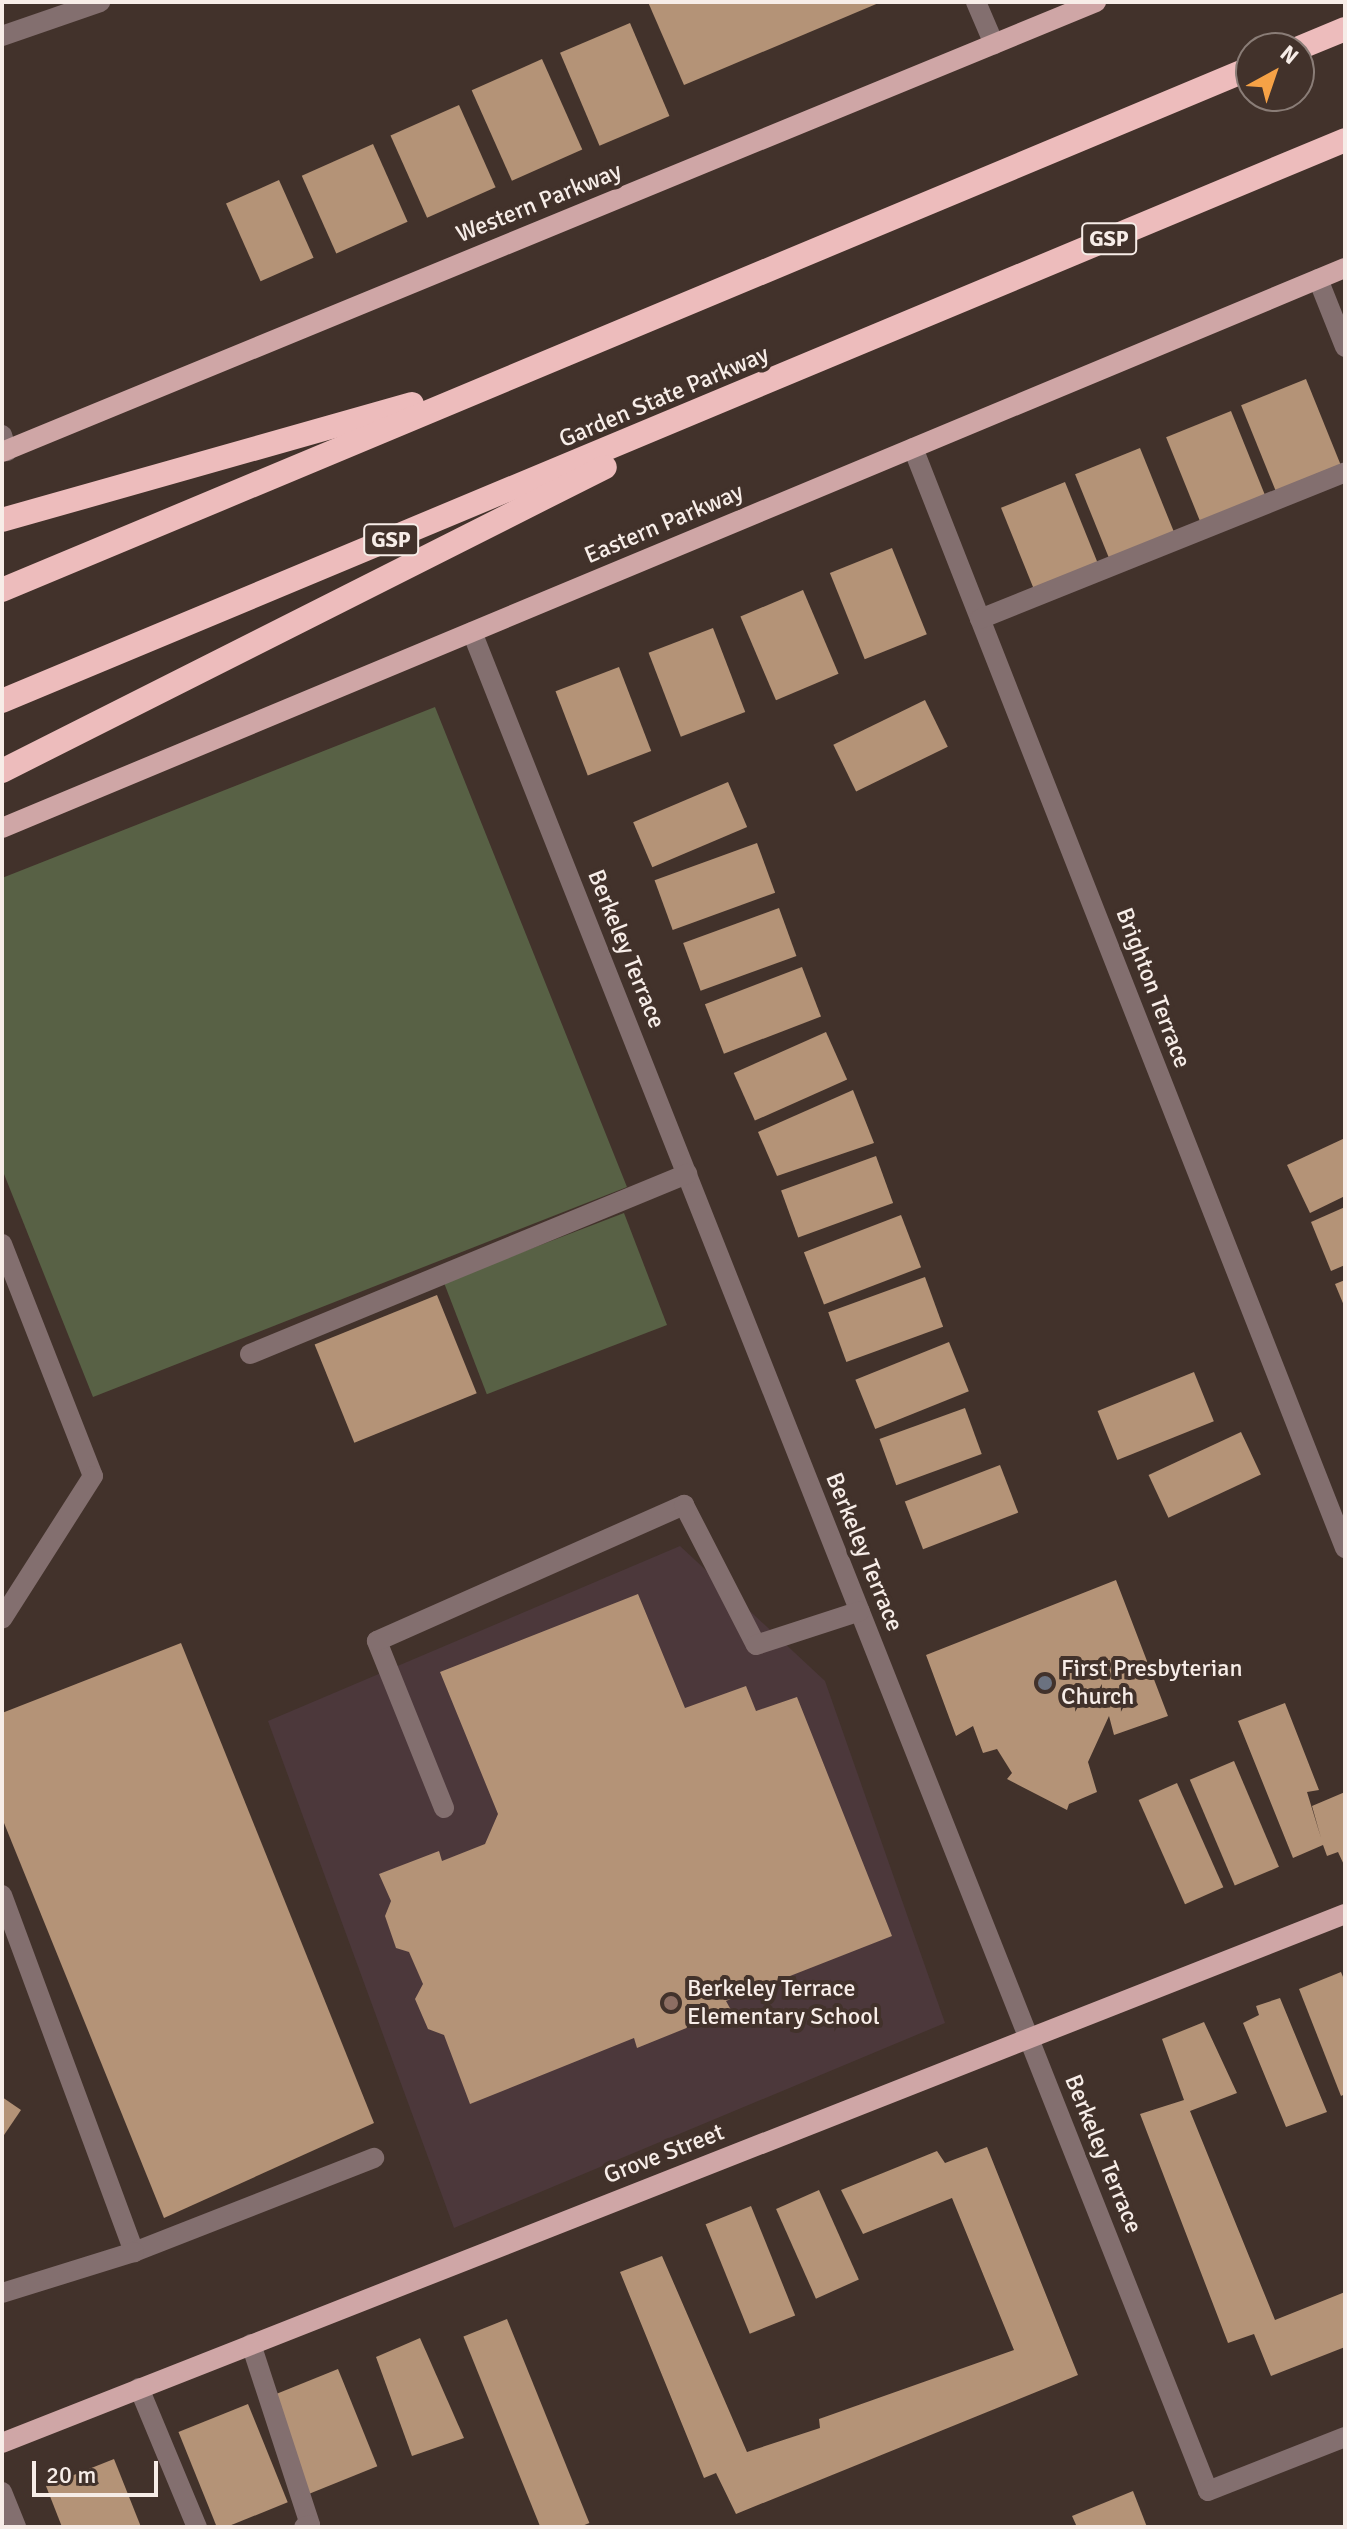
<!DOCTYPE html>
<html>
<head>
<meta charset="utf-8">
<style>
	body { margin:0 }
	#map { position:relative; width:1347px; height:2529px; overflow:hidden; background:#42322b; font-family:Signika,sans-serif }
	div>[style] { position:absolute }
	.education>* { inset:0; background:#4c383b }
	.green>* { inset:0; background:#586145; transform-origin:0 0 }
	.building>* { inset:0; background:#b49377; transform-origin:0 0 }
	.minor>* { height:20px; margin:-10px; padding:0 10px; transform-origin:10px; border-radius:10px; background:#836f6f }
	.major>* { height:20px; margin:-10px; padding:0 10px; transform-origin:10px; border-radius:10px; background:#cfa6a6 }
	.highway>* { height:24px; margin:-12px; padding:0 12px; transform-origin:12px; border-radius:12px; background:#edbcbc }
	.dots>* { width:22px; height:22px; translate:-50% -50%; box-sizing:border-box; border:4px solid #42322b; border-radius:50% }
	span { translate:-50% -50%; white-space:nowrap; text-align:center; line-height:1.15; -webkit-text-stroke:8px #42322b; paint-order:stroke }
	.shield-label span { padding:2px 6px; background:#42322b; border:2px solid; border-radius:6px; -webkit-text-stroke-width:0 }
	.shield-label { font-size:22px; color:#f7ede8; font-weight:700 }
	.street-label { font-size:24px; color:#f7ede8 }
	.poi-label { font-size:24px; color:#f7ede8 }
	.left { translate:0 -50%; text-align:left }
	.frame { position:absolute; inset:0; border:4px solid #f7ede8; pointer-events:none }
	.north { position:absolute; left:1235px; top:32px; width:80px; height:80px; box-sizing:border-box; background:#42322b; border:2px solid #8a7d77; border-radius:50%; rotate:40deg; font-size:22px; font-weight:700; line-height:32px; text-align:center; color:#f7ede8 }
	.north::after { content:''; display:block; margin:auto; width:28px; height:36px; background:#f6a246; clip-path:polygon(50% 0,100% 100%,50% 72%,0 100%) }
	.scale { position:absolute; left:32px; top:2461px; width:126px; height:36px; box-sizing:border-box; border:4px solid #f7ede8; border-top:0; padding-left:10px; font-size:24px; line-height:28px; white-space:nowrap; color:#f7ede8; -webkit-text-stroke:6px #42322b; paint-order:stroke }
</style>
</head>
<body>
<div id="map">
	<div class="education">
		<i style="clip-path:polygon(680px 1546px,825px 1681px,945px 2023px,454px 2228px,268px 1721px)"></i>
	</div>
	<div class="green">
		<i style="clip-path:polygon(435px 707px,627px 1187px,93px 1397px,2px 1169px,2px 878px)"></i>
		<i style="left:624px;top:1213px;width:120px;height:193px;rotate:69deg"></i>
	</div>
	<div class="building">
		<i style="clip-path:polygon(648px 2px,881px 2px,684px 85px)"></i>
		<i style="left:630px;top:23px;width:101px;height:76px;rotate:67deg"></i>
		<i style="left:542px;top:59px;width:99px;height:77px;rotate:66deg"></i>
		<i style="left:459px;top:105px;width:90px;height:75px;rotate:66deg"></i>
		<i style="left:373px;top:144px;width:85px;height:78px;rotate:66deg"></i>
		<i style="left:279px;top:180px;width:85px;height:58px;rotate:66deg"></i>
		<i style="left:1306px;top:379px;width:92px;height:70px;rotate:68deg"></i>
		<i style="left:1231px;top:411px;width:92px;height:70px;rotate:68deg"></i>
		<i style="left:1140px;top:448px;width:91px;height:70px;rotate:68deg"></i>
		<i style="left:1065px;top:482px;width:90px;height:69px;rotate:68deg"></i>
		<i style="left:892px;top:548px;width:93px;height:67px;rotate:68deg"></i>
		<i style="left:803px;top:590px;width:91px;height:68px;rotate:67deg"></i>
		<i style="left:713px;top:628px;width:90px;height:69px;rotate:69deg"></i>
		<i style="left:619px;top:667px;width:90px;height:68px;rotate:69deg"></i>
		<i style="left:925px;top:700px;width:52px;height:102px;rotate:64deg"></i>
		<i style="left:728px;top:782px;width:49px;height:103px;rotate:67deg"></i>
		<i style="left:757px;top:843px;width:53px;height:109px;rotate:70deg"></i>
		<i style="left:779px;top:908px;width:51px;height:102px;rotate:70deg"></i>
		<i style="left:802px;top:967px;width:53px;height:104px;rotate:69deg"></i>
		<i style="left:826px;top:1032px;width:52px;height:101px;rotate:66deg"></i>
		<i style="clip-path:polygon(853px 1090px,874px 1143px,777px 1176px,758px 1132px)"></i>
		<i style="clip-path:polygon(1345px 1138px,1345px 1196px,1310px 1213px,1287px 1165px)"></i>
		<i style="left:876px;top:1156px;width:50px;height:101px;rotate:70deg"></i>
		<i style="clip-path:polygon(1345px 1207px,1345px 1265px,1331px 1271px,1311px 1222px)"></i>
		<i style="left:901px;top:1215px;width:56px;height:104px;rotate:69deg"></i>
		<i style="left:925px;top:1277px;width:53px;height:103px;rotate:70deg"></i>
		<i style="clip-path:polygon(1345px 1280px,1345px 1308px,1335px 1284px)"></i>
		<i style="left:437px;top:1295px;width:106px;height:132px;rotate:68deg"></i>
		<i style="left:949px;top:1342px;width:53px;height:101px;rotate:68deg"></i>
		<i style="left:1194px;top:1372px;width:53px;height:104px;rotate:68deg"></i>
		<i style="left:965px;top:1408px;width:49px;height:91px;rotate:70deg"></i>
		<i style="left:1241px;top:1432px;width:47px;height:102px;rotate:65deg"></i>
		<i style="left:1000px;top:1465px;width:51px;height:102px;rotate:69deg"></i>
		<i style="clip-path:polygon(1116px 1580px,1168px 1716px,1114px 1735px,1109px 1716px,1088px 1762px,1097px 1792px,1069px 1804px,1067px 1810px,1007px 1779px,1012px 1773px,997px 1749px,983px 1753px,973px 1726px,956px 1736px,926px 1655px)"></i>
		<i style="clip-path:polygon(638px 1594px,685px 1708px,746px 1686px,756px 1711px,797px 1697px,892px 1936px,726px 2001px,731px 2010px,637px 2048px,634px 2038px,470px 2104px,444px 2035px,428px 2029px,415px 1999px,423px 1984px,409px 1952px,396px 1948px,385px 1916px,391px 1901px,379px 1874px,439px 1851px,442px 1861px,485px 1844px,498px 1814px,440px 1672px)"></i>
		<i style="clip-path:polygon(181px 1643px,374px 2123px,164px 2218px,2px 1818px,2px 1713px)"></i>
		<i style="clip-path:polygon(1285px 1703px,1319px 1790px,1307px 1792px,1321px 1838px,1312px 1806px,1345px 1792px,1345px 1867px,1338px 1852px,1327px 1856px,1323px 1845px,1293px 1858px,1238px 1721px)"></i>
		<i style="left:1234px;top:1761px;width:115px;height:48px;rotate:67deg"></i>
		<i style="left:1177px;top:1783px;width:114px;height:42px;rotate:66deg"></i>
		<i style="clip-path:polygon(1341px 1972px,1345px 1982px,1345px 2094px,1341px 2096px,1299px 1989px)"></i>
		<i style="clip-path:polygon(1280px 1998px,1327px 2112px,1286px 2127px,1243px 2023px,1259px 2015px,1256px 2006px)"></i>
		<i style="clip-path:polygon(1204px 2022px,1237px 2093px,1190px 2111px,1275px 2320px,1345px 2292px,1345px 2347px,1271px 2376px,1254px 2334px,1228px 2343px,1140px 2114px,1184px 2100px,1162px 2039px)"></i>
		<i style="clip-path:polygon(2px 2097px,21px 2110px,2px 2138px)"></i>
		<i style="clip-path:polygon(987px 2147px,1078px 2375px,736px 2514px,716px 2473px,704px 2478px,620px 2272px,662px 2256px,747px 2452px,820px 2428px,819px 2419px,1014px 2350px,952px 2198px,863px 2234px,841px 2190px,937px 2151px,945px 2163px)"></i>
		<i style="left:819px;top:2190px;width:98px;height:47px;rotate:66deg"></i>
		<i style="left:751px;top:2206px;width:118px;height:49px;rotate:68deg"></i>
		<i style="left:507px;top:2319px;width:220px;height:47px;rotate:68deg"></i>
		<i style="clip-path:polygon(420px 2338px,464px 2438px,412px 2456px,376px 2357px)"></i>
		<i style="left:338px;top:2369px;width:105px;height:74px;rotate:68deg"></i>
		<i style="left:248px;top:2404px;width:106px;height:75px;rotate:68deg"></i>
		<i style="clip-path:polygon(114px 2459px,141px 2527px,62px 2527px,46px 2486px)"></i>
		<i style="clip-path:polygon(1133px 2491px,1147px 2527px,1077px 2527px,1072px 2516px)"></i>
	</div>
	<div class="minor">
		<i style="left:976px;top:2px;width:46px;rotate:66.8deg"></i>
		<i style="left:2px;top:36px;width:104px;rotate:-19.1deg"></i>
		<i style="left:1318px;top:279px;width:73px;rotate:68.3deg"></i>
		<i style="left:2px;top:435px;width:17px;rotate:73deg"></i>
		<i style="left:913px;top:448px;width:1182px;rotate:68.56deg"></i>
		<i style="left:980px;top:619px;width:393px;rotate:-21.9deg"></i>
		<i style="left:472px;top:632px;width:1999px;rotate:68.4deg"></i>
		<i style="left:1208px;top:2491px;width:147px;rotate:-21.5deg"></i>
		<i style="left:2px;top:1244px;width:249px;rotate:68.6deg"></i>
		<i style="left:93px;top:1476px;width:169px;rotate:122.5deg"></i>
		<i style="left:250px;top:1354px;width:473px;rotate:-22.4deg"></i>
		<i style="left:444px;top:1808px;width:180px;rotate:-111.9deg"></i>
		<i style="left:377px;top:1641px;width:336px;rotate:-23.9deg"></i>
		<i style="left:684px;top:1505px;width:157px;rotate:62.8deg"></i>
		<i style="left:756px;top:1645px;width:109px;rotate:-18.1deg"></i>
		<i style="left:2px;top:1895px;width:381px;rotate:69.7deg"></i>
		<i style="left:134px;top:2252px;width:258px;rotate:-21.4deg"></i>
		<i style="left:2px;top:2293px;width:138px;rotate:-17.3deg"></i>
		<i style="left:251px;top:2344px;width:190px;rotate:71.9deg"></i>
		<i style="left:310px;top:2525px;width:6px;rotate:162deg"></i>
		<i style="left:139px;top:2388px;width:151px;rotate:67.4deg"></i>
		<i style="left:2px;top:2492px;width:38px;rotate:68deg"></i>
	</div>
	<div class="major">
		<i style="left:2px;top:452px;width:1183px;rotate:-22.36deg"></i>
		<i style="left:2px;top:828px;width:1455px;rotate:-22.64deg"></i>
		<i style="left:2px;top:2443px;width:1443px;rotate:-21.5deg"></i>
	</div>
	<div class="highway">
		<i style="left:1299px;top:48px;width:50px;rotate:-22.4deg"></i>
		<i style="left:2px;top:520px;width:426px;rotate:-15.8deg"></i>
		<i style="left:2px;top:590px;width:1354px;rotate:-22.68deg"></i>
		<i style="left:2px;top:701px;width:1455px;rotate:-22.67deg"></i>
		<i style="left:2px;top:771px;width:675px;rotate:-26.75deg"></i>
	</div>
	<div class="dots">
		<i style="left:1045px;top:1683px;background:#6b7280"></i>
		<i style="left:671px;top:2003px;background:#8d6e63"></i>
	</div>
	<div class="shield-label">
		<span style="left:1109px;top:239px">GSP</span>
		<span style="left:391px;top:540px">GSP</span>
	</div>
	<div class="street-label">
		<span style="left:539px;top:203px;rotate:-22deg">Western Parkway</span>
		<span style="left:664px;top:397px;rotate:-23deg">Garden State Parkway</span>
		<span style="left:664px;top:524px;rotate:-23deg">Eastern Parkway</span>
		<span style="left:626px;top:949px;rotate:68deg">Berkeley Terrace</span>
		<span style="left:1153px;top:988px;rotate:69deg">Brighton Terrace</span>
		<span style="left:864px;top:1552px;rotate:68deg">Berkeley Terrace</span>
		<span style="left:664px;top:2154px;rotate:-21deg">Grove Street</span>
		<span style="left:1103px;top:2154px;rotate:68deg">Berkeley Terrace</span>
	</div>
	<div class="poi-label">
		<span class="left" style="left:1061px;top:1683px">First Presbyterian<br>Church</span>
		<span class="left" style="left:687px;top:2003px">Berkeley Terrace<br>Elementary School</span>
	</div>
	<div class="frame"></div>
	<div class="north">N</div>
	<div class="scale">20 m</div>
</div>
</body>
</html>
